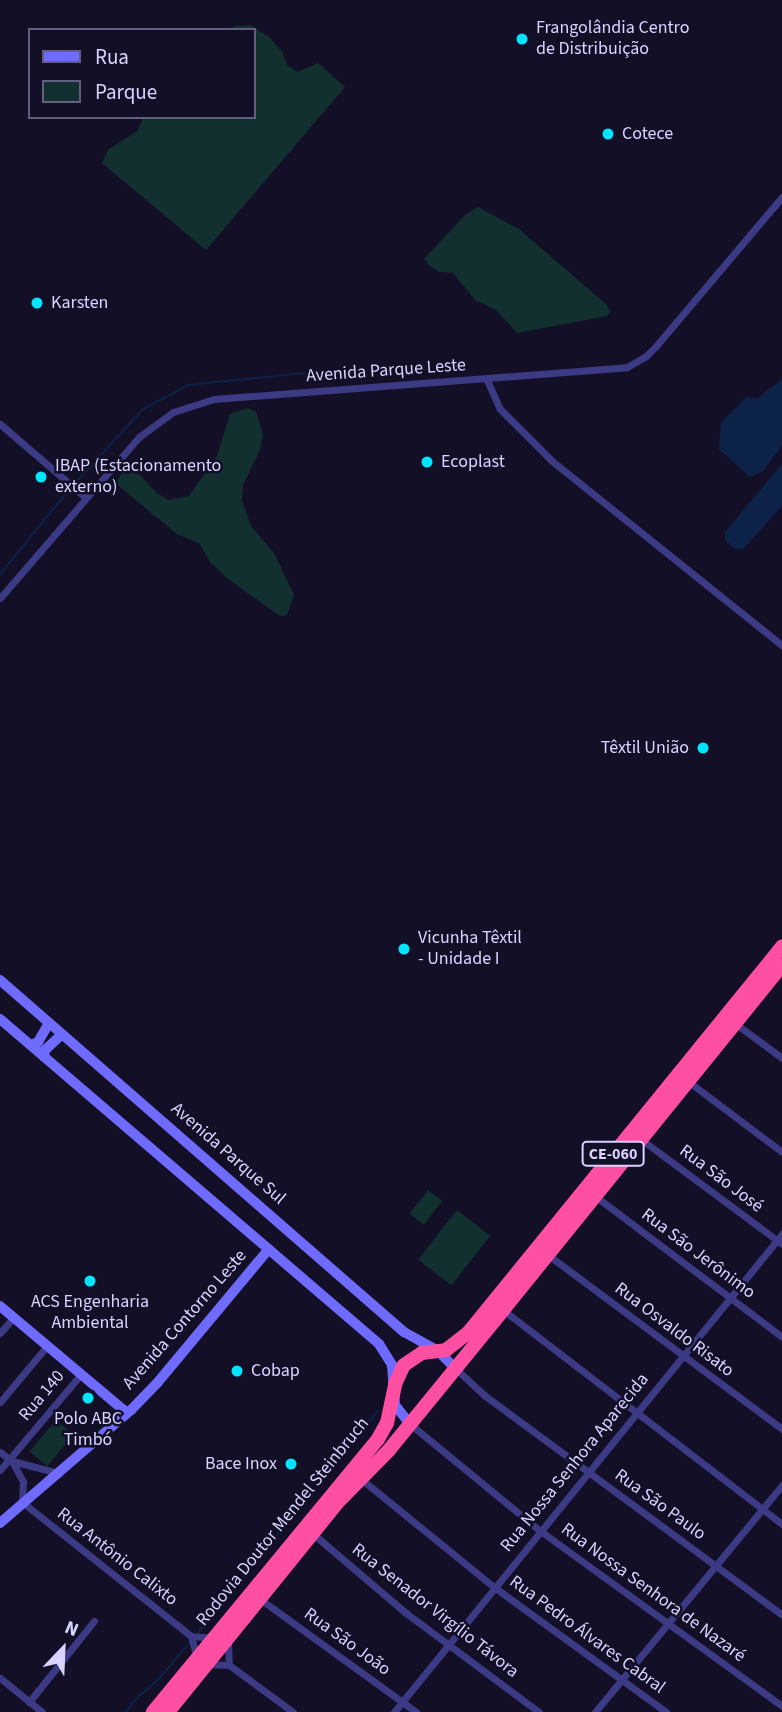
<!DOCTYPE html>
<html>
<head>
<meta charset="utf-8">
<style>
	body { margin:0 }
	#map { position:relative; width:782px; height:1712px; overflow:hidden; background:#130f26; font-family:"Source Sans 3",sans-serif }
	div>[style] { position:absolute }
	.green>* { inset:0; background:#12302f; transform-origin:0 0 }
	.water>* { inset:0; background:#0c2248 }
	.stream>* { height:2px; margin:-1px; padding:0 1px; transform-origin:1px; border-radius:1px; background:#0c2248 }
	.street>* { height:7px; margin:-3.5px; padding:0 3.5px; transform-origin:3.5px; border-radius:3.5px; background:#3d3a85 }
	.secondary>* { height:10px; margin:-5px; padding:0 5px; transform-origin:5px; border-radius:5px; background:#6f6bff }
	.highway>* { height:14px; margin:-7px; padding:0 7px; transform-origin:7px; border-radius:7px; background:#ff4fa3 }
	.dots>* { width:19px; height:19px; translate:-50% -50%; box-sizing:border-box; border:4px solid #130f26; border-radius:50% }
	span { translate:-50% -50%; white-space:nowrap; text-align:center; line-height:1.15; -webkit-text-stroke:5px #130f26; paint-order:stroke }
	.shield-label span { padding:2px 5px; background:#130f26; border:2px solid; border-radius:5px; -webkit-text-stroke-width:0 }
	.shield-label { font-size:16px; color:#d9d4ff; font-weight:700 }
	.poi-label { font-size:18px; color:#d9d4ff }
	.left { translate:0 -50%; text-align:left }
	.right { translate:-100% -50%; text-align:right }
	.street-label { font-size:18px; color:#d9d4ff }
	.legend { position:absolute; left:28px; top:28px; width:228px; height:91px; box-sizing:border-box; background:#130f26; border:2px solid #625e7d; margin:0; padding:9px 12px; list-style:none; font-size:21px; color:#d9d4ff }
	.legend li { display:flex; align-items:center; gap:14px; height:35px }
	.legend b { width:35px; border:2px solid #625e7d }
	.north { position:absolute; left:28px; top:1614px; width:70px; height:70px; -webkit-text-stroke:5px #130f26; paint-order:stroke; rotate:23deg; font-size:19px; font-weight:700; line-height:28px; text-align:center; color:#d9d4ff }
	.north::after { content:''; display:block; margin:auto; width:24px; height:32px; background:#d9d4ff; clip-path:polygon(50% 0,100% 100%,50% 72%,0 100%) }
</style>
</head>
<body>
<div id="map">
	<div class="green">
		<i style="clip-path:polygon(251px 25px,269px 37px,282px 52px,287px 65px,298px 72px,318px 63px,345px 87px,206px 250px,102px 163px,108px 150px,137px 131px,144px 117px,254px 117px,254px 30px,226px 30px,236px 26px)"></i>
		<i style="clip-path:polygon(478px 207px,519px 229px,607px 305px,610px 311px,607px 316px,517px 333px,496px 310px,475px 300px,453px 273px,439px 272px,430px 266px,424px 259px,465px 215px)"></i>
		<i style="clip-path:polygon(247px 408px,256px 412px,263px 434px,260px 450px,243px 485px,242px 500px,251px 526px,274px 553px,294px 595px,287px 615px,280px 616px,228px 579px,210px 562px,199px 543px,177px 534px,115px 483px,124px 470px,140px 475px,157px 493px,168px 500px,189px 496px,217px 456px,230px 414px)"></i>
		<i style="left:428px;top:1190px;width:18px;height:30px;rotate:38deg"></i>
		<i style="left:457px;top:1210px;width:42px;height:63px;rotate:38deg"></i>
		<i style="left:56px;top:1420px;width:23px;height:41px;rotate:40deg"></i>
	</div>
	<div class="water">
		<i style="clip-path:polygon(782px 379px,782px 445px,764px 471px,750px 477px,719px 449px,721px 423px,746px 397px,758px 398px)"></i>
		<i style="clip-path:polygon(782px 464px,782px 506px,743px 549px,735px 549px,725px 540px,725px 532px)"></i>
	</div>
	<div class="stream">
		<i style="left:77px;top:481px;width:96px;rotate:-47.5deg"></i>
		<i style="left:142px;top:410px;width:52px;rotate:-28.5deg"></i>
		<i style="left:188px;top:385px;width:120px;rotate:-5.8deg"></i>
		<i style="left:0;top:574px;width:109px;rotate:-50.6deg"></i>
		<i style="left:198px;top:1633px;width:286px;rotate:-51deg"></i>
		<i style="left:126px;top:1712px;width:19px;rotate:-51deg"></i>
		<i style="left:138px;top:1697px;width:28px;rotate:-41deg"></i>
		<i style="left:159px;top:1679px;width:47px;rotate:-50.2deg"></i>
	</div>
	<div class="street">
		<i style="left:487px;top:380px;width:32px;rotate:66deg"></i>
		<i style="left:500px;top:409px;width:74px;rotate:45deg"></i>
		<i style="left:552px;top:461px;width:295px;rotate:38.7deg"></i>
		<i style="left:0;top:424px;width:113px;rotate:40.7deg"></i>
		<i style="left:0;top:598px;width:213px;rotate:-49.2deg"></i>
		<i style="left:139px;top:437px;width:42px;rotate:-36.3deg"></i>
		<i style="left:173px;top:412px;width:43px;rotate:-17.6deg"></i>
		<i style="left:214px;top:399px;width:414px;rotate:-4.4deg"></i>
		<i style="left:627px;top:367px;width:22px;rotate:-30deg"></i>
		<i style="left:646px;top:356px;width:14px;rotate:-45deg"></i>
		<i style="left:656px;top:346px;width:195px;rotate:-49.8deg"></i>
		<i style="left:736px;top:1024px;width:57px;rotate:36.5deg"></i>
		<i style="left:689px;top:1082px;width:116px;rotate:37deg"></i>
		<i style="left:642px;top:1140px;width:174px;rotate:36.6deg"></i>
		<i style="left:595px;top:1196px;width:234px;rotate:37deg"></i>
		<i style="left:548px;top:1255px;width:292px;rotate:36.6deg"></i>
		<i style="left:503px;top:1310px;width:352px;rotate:37.5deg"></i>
		<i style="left:0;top:1333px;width:20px;rotate:-49deg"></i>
		<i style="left:455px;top:1368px;width:40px;rotate:43deg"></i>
		<i style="left:484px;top:1395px;width:370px;rotate:36.4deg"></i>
		<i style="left:0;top:1402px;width:73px;rotate:-50deg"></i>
		<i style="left:410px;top:1424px;width:167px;rotate:39.4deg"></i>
		<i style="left:539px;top:1530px;width:300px;rotate:35.9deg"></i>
		<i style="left:0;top:1452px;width:15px;rotate:37deg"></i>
		<i style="left:12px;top:1461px;width:49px;rotate:14.3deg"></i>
		<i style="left:12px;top:1461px;width:24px;rotate:62deg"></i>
		<i style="left:23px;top:1482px;width:20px;rotate:93deg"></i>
		<i style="left:22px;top:1502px;width:216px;rotate:38.4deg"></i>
		<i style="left:191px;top:1636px;width:23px;rotate:75deg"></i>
		<i style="left:0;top:1470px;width:126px;rotate:-49.8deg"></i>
		<i style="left:361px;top:1479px;width:171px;rotate:39.1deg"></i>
		<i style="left:494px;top:1587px;width:213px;rotate:36deg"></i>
		<i style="left:312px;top:1533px;width:123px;rotate:40.4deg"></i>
		<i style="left:406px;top:1613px;width:166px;rotate:36.7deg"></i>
		<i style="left:260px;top:1599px;width:193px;rotate:35.9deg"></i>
		<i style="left:191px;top:1636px;width:23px;rotate:5deg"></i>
		<i style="left:228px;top:1641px;width:24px;rotate:88deg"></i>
		<i style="left:208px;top:1664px;width:21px;rotate:3deg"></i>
		<i style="left:229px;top:1665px;width:79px;rotate:36.3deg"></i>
		<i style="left:0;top:1678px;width:54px;rotate:39deg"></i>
		<i style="left:29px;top:1702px;width:104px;rotate:-51.3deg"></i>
		<i style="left:394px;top:1712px;width:616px;rotate:-50.93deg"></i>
		<i style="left:595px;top:1712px;width:294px;rotate:-50.5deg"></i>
	</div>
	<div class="secondary">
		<i style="left:0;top:980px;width:536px;rotate:41.07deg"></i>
		<i style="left:404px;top:1332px;width:38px;rotate:29deg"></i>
		<i style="left:437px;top:1350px;width:25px;rotate:45deg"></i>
		<i style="left:0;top:1019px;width:499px;rotate:40.6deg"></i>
		<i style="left:379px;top:1344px;width:25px;rotate:58deg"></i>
		<i style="left:392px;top:1365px;width:40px;rotate:85.7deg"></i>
		<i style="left:395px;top:1405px;width:24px;rotate:52deg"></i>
		<i style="left:31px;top:1045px;width:8px;rotate:-23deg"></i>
		<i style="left:38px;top:1042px;width:22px;rotate:-60deg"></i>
		<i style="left:44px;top:1057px;width:7px;rotate:-82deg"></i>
		<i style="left:45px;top:1050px;width:23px;rotate:-43deg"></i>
		<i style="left:0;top:1306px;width:166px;rotate:40.1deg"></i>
		<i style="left:0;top:1523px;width:173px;rotate:-40.8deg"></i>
		<i style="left:131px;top:1410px;width:39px;rotate:-46deg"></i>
		<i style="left:158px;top:1382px;width:173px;rotate:-50.2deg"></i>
	</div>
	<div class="highway">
		<i style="left:153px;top:1712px;width:354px;rotate:-50.5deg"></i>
		<i style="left:378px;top:1439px;width:18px;rotate:-61deg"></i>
		<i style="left:387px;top:1423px;width:40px;rotate:-78deg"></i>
		<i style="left:395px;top:1384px;width:21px;rotate:-65deg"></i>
		<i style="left:404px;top:1365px;width:22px;rotate:-34deg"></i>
		<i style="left:422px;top:1353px;width:24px;rotate:-7deg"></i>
		<i style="left:446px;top:1350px;width:28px;rotate:-38deg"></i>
		<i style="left:468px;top:1333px;width:498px;rotate:-50.9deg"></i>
		<i style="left:168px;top:1712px;width:269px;rotate:-51deg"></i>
		<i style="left:337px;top:1503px;width:74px;rotate:-45.5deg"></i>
		<i style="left:389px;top:1450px;width:181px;rotate:-50.8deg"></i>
		<i style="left:503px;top:1310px;width:443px;rotate:-51deg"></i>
	</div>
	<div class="dots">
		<i style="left:522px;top:39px;background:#00e5ff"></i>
		<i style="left:608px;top:134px;background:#00e5ff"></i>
		<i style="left:37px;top:303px;background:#00e5ff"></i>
		<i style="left:427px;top:462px;background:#00e5ff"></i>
		<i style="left:41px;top:477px;background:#00e5ff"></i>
		<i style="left:703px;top:748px;background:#00e5ff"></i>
		<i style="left:404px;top:949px;background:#00e5ff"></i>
		<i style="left:90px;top:1281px;background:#00e5ff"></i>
		<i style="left:237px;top:1371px;background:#00e5ff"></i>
		<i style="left:88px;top:1398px;background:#00e5ff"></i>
		<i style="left:291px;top:1464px;background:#00e5ff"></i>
	</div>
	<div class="shield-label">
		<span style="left:613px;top:1154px">CE-060</span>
	</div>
	<div class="poi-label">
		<span class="left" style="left:536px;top:39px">Frangolândia Centro<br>de Distribuição</span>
		<span class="left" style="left:622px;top:134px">Cotece</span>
		<span class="left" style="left:51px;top:303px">Karsten</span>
		<span class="left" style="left:441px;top:462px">Ecoplast</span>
		<span class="left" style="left:55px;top:477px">IBAP (Estacionamento<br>externo)</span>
		<span class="right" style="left:689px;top:748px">Têxtil União</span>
		<span class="left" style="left:418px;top:949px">Vicunha Têxtil<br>- Unidade I</span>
		<span style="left:90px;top:1313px">ACS Engenharia<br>Ambiental</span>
		<span class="left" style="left:251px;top:1371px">Cobap</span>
		<span style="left:88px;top:1430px">Polo ABC<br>Timbó</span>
		<span class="right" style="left:277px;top:1464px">Bace Inox</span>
	</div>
	<div class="street-label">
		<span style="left:386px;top:371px;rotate:-4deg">Avenida Parque Leste</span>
		<span style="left:228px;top:1154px;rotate:41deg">Avenida Parque Sul</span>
		<span style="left:721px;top:1179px;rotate:37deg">Rua São José</span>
		<span style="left:698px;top:1254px;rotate:37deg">Rua São Jerônimo</span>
		<span style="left:185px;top:1320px;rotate:-49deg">Avenida Contorno Leste</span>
		<span style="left:674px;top:1330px;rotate:37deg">Rua Osvaldo Risato</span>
		<span style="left:42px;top:1396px;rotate:-50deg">Rua 140</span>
		<span style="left:575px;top:1463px;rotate:-51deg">Rua Nossa Senhora Aparecida</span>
		<span style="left:660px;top:1505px;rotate:36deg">Rua São Paulo</span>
		<span style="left:283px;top:1522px;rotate:-51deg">Rodovia Doutor Mendel Steinbruch</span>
		<span style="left:117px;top:1557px;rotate:38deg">Rua Antônio Calixto</span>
		<span style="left:653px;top:1593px;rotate:36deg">Rua Nossa Senhora de Nazaré</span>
		<span style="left:435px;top:1611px;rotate:38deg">Rua Senador Virgílio Távora</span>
		<span style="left:587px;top:1635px;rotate:36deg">Rua Pedro Álvares Cabral</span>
		<span style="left:347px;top:1642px;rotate:36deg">Rua São João</span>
	</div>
	<ul class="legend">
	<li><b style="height:9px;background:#6f6bff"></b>Rua</li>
	<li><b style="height:19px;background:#12302f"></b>Parque</li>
	</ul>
	<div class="north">N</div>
</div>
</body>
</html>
